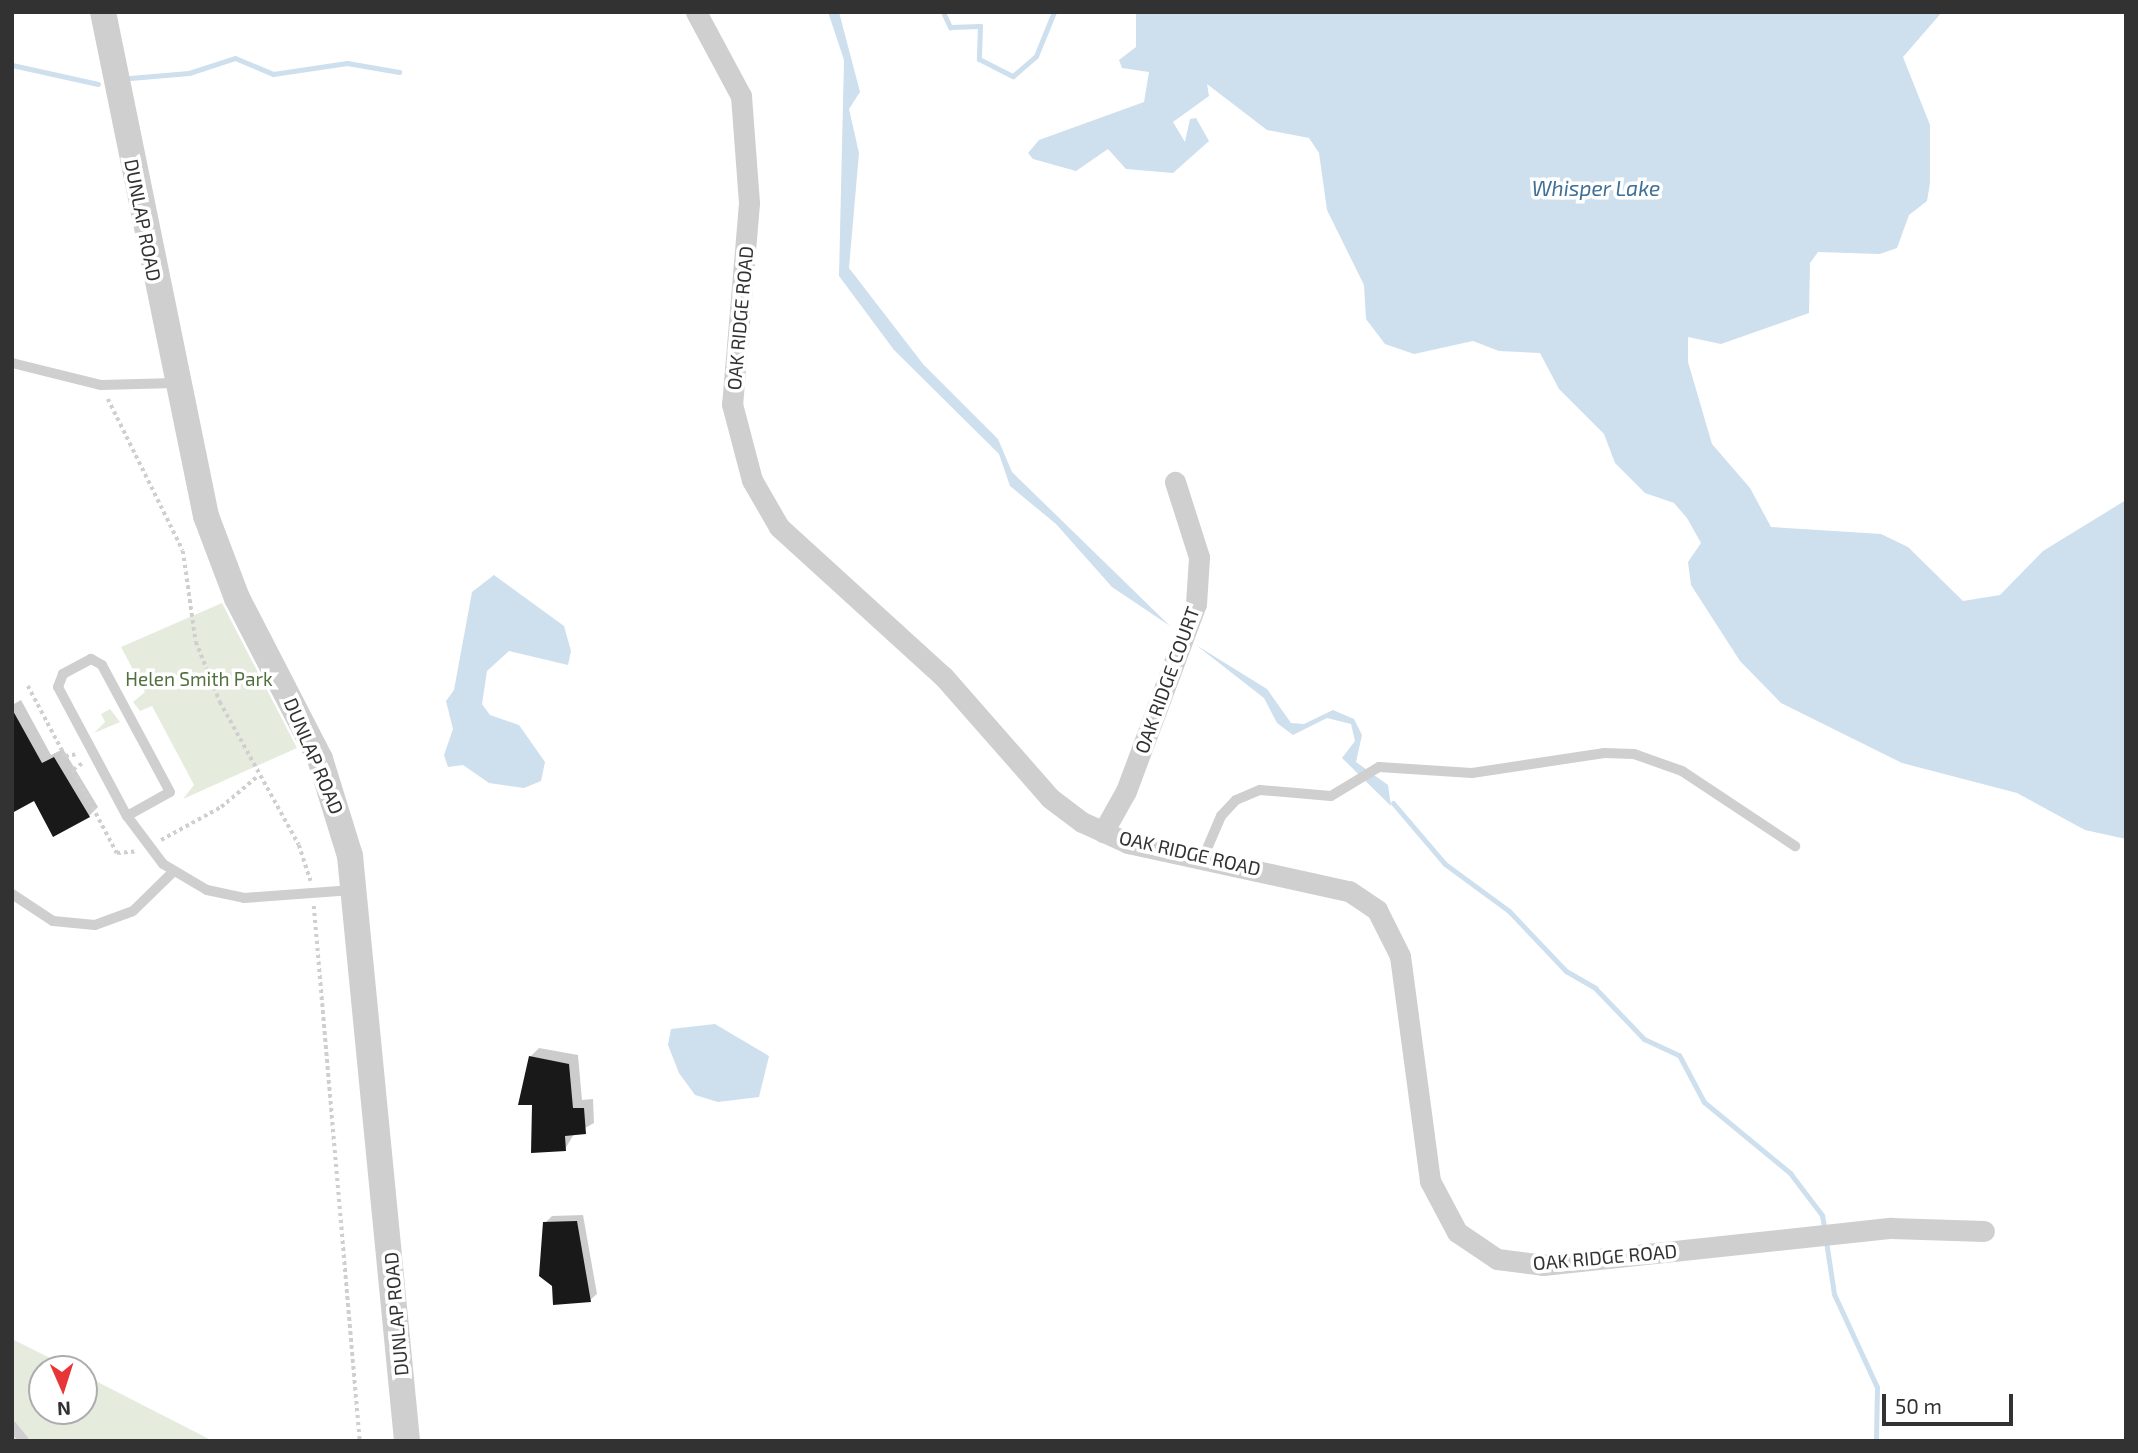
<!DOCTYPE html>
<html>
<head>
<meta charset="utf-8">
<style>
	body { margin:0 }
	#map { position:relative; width:2138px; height:1453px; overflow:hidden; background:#fff; font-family:"Exo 2",sans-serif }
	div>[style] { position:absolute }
	.green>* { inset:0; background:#e5ecde }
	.water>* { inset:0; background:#cedfee }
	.shadow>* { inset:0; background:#0003 }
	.stream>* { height:5px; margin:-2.5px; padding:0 2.5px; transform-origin:2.5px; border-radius:2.5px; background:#cedfee }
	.building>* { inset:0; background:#191919 }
	.path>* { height:3.5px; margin-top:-1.75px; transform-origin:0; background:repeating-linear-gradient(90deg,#cfcfcf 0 3.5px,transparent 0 7px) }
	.service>* { height:10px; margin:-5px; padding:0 5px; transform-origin:5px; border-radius:5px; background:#cfcfcf }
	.minor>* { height:21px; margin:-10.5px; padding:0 10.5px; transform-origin:10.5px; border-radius:10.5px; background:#cfcfcf }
	.tertiary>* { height:26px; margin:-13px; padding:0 13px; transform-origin:13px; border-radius:13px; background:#cfcfcf }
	span { translate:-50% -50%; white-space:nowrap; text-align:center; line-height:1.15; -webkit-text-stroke:7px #fff; paint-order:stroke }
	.street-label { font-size:19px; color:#323232 }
	.park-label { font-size:19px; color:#52703e }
	.water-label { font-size:21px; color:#3e6f97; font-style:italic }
	.frame { position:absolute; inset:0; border:14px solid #323232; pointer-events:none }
	.north { position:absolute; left:28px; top:1355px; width:70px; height:70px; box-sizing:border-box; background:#fff; border:2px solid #adadad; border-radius:50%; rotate:177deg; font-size:19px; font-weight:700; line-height:28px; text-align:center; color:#323232 }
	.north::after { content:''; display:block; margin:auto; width:24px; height:32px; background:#e83638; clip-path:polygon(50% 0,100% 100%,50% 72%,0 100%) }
	.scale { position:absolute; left:1882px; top:1394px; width:131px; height:32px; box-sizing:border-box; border:4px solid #323232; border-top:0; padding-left:9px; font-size:21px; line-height:24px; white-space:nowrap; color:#323232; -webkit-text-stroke:5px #fff; paint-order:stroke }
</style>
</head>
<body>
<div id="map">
	<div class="green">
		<i style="clip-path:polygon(222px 603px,297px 748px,183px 799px,194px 785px,152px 706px,140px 711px,133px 702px,145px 692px,121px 647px)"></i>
		<i style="clip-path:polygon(110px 709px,120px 722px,94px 733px,105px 722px,101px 714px)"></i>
		<i style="clip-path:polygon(12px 1339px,72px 1369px,42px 1369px,42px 1411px,84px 1411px,84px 1375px,213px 1441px,12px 1441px)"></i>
	</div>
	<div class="water">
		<i style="clip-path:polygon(828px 12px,839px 12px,860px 92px,849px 109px,859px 153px,849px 268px,923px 364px,998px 439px,1012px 472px,1170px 626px,1112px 587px,1056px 524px,1010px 486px,999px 454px,894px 350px,839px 276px,844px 60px)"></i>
		<i style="clip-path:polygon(1136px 12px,1942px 12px,1903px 57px,1930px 125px,1930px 183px,1927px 201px,1909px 215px,1897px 248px,1880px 254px,1818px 252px,1810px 263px,1809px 313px,1721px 344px,1688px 337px,1688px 362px,1712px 444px,1750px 488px,1771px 527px,1881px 534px,1908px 547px,1963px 601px,2000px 595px,2043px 551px,2126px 500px,2126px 839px,2085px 830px,2017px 793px,1902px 763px,1781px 703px,1740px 661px,1691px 585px,1688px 562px,1701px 543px,1687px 518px,1674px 503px,1645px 493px,1615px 463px,1604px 434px,1559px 389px,1540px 353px,1499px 351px,1473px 341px,1414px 354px,1385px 344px,1366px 319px,1364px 285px,1327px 210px,1319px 153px,1309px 138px,1267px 130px,1207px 84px,1209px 96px,1173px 122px,1185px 142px,1190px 119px,1196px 118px,1209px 141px,1173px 173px,1126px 169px,1108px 149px,1076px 171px,1033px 159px,1028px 153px,1039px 140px,1144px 102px,1149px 72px,1122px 68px,1119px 60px,1136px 47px)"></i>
		<i style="clip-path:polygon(494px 575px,564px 626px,571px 651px,568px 665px,509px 651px,487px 671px,482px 704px,490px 715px,519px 725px,545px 762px,541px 781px,524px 788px,489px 783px,463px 765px,448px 767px,444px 755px,453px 729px,446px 701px,454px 690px,472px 592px)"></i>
		<i style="clip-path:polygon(1196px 645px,1267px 689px,1291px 723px,1304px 724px,1333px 710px,1354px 719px,1362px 735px,1356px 762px,1388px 785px,1391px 806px,1342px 758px,1355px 741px,1351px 724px,1327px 718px,1293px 735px,1277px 723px,1264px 698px)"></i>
		<i style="clip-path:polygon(715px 1024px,769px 1056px,759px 1097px,718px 1102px,695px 1095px,679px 1073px,668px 1045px,671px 1029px)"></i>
	</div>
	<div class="shadow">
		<i style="clip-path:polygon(21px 700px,51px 755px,63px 749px,98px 807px,89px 816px,35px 799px,12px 811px,12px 705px)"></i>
		<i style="clip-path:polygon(539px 1048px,578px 1055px,582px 1100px,593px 1099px,594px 1123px,574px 1134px,565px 1149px,533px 1103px,530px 1057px)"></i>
		<i style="clip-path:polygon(583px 1215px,597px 1294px,590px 1300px,545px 1223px,552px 1216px)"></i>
	</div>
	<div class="stream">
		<i style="left:943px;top:12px;width:17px;rotate:65deg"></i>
		<i style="left:950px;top:27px;width:30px;rotate:-2deg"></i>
		<i style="left:980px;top:26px;width:33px;rotate:92deg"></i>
		<i style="left:979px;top:59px;width:38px;rotate:27deg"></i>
		<i style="left:1013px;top:76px;width:30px;rotate:-41deg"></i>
		<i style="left:1036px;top:56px;width:48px;rotate:-67.8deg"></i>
		<i style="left:12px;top:65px;width:88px;rotate:12.5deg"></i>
		<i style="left:130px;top:78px;width:59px;rotate:-4.8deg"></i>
		<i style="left:189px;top:73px;width:48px;rotate:-18.1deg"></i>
		<i style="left:235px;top:58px;width:41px;rotate:22.8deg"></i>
		<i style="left:273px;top:74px;width:75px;rotate:-8.5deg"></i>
		<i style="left:347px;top:63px;width:53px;rotate:9.8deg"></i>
		<i style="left:1393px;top:803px;width:80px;rotate:49.6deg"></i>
		<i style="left:1445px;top:864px;width:79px;rotate:36.3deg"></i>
		<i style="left:1509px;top:911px;width:83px;rotate:46.5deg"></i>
		<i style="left:1566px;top:971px;width:34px;rotate:30deg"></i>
		<i style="left:1595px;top:988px;width:71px;rotate:46.1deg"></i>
		<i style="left:1644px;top:1039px;width:38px;rotate:25deg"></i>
		<i style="left:1679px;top:1055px;width:53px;rotate:62deg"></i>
		<i style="left:1704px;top:1102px;width:112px;rotate:39.5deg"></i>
		<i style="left:1790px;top:1173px;width:53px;rotate:52.7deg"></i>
		<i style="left:1822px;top:1215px;width:17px;rotate:80deg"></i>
		<i style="left:1826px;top:1241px;width:54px;rotate:81.4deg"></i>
		<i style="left:1834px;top:1294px;width:102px;rotate:65.2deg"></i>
		<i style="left:1877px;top:1387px;width:54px;rotate:91.1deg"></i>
	</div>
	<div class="building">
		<i style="clip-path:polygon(12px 709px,42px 763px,54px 757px,90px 817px,53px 837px,34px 801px,12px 813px)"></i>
		<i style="clip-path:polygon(529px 1056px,569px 1064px,573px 1108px,584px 1108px,586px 1134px,565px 1136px,566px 1151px,531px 1153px,532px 1105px,518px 1105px)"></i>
		<i style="clip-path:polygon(577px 1221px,591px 1302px,553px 1305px,552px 1286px,539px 1276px,543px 1222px)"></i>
	</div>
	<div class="path">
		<i style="left:108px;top:399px;width:169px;rotate:63.7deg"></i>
		<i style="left:183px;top:551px;width:92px;rotate:81.9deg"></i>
		<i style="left:196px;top:642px;width:65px;rotate:68.2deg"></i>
		<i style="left:220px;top:702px;width:163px;rotate:61.1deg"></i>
		<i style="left:299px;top:845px;width:38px;rotate:72deg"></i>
		<i style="left:28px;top:686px;width:79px;rotate:62.1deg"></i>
		<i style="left:65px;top:756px;width:12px;rotate:-9deg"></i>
		<i style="left:82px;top:764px;width:11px;rotate:146deg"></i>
		<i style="left:73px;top:770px;width:94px;rotate:62.1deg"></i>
		<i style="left:117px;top:853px;width:21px;rotate:-5deg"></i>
		<i style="left:161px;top:840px;width:68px;rotate:-28.8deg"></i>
		<i style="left:221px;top:807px;width:48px;rotate:-40deg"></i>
		<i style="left:314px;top:906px;width:537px;rotate:85.09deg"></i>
	</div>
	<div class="service">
		<i style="left:12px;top:363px;width:92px;rotate:13.9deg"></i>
		<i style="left:101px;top:385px;width:74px;rotate:-1.5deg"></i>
		<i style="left:127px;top:816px;width:49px;rotate:-29.2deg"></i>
		<i style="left:170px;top:792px;width:144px;rotate:-118.2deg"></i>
		<i style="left:102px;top:665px;width:13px;rotate:-151deg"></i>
		<i style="left:91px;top:659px;width:32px;rotate:152deg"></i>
		<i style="left:63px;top:674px;width:14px;rotate:111deg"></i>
		<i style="left:58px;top:687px;width:146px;rotate:61.9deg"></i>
		<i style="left:127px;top:816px;width:60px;rotate:53.1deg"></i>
		<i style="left:163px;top:864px;width:51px;rotate:30.6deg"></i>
		<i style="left:207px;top:890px;width:38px;rotate:12deg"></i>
		<i style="left:244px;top:898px;width:109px;rotate:-4.2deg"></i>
		<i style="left:1203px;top:858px;width:46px;rotate:-66.8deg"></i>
		<i style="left:1221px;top:816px;width:22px;rotate:-47deg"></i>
		<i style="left:1236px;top:800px;width:26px;rotate:-23deg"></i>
		<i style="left:1260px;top:790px;width:71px;rotate:4.8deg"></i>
		<i style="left:1331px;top:796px;width:56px;rotate:-31.1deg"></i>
		<i style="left:1379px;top:767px;width:93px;rotate:3.7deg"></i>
		<i style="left:1472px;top:773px;width:134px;rotate:-8.6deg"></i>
		<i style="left:1604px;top:753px;width:30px;rotate:2deg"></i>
		<i style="left:1634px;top:754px;width:51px;rotate:19.5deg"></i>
		<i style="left:1682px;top:771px;width:136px;rotate:33.6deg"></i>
		<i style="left:12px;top:894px;width:49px;rotate:33.4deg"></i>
		<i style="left:53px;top:921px;width:42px;rotate:5.4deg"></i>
		<i style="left:95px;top:925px;width:40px;rotate:-20.2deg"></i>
		<i style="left:133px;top:911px;width:56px;rotate:-44.3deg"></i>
		<i style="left:12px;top:1426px;width:19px;rotate:51deg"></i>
	</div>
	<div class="minor">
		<i style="left:696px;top:12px;width:95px;rotate:61.8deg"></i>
		<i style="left:741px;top:96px;width:107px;rotate:85.7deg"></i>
		<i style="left:749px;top:203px;width:202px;rotate:94.8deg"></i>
		<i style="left:732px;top:404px;width:79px;rotate:75.3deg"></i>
		<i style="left:752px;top:480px;width:54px;rotate:60.1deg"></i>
		<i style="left:779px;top:527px;width:222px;rotate:42.3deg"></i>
		<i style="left:943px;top:676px;width:162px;rotate:48.7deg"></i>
		<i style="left:1050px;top:798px;width:40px;rotate:37deg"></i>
		<i style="left:1082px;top:822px;width:51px;rotate:24.5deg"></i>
		<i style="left:1128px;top:843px;width:226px;rotate:12.3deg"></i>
		<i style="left:1349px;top:891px;width:34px;rotate:34deg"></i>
		<i style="left:1377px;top:910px;width:51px;rotate:63.4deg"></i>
		<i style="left:1400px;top:956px;width:227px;rotate:82.4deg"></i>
		<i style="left:1430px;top:1181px;width:58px;rotate:62.1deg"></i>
		<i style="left:1457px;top:1232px;width:48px;rotate:34deg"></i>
		<i style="left:1497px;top:1259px;width:46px;rotate:7.4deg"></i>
		<i style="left:1543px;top:1265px;width:350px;rotate:-6.1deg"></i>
		<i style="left:1891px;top:1228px;width:93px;rotate:1.8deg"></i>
		<i style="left:1103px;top:832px;width:47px;rotate:-60.7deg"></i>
		<i style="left:1126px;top:791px;width:200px;rotate:-69.5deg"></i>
		<i style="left:1196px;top:604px;width:47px;rotate:-86.3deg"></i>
		<i style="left:1199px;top:557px;width:79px;rotate:-107.7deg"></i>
	</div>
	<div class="tertiary">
		<i style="left:103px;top:12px;width:514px;rotate:78.45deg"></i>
		<i style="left:206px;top:516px;width:88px;rotate:69.3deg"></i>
		<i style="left:237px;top:598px;width:181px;rotate:62.7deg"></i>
		<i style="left:320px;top:759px;width:102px;rotate:72.8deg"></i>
		<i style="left:350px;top:856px;width:588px;rotate:84.43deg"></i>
	</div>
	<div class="street-label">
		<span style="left:143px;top:220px;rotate:79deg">DUNLAP ROAD</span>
		<span style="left:740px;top:318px;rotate:-85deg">OAK RIDGE ROAD</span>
		<span style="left:1167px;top:680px;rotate:-70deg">OAK RIDGE COURT</span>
		<span style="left:314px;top:756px;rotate:67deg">DUNLAP ROAD</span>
		<span style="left:1190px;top:853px;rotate:13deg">OAK RIDGE ROAD</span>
		<span style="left:1605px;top:1257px;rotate:-5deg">OAK RIDGE ROAD</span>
		<span style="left:396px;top:1314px;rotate:-95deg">DUNLAP ROAD</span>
	</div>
	<div class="park-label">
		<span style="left:199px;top:679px">Helen Smith Park</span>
	</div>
	<div class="water-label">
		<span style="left:1596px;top:188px">Whisper Lake</span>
	</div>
	<div class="frame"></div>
	<div class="north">N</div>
	<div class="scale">50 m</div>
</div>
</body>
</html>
